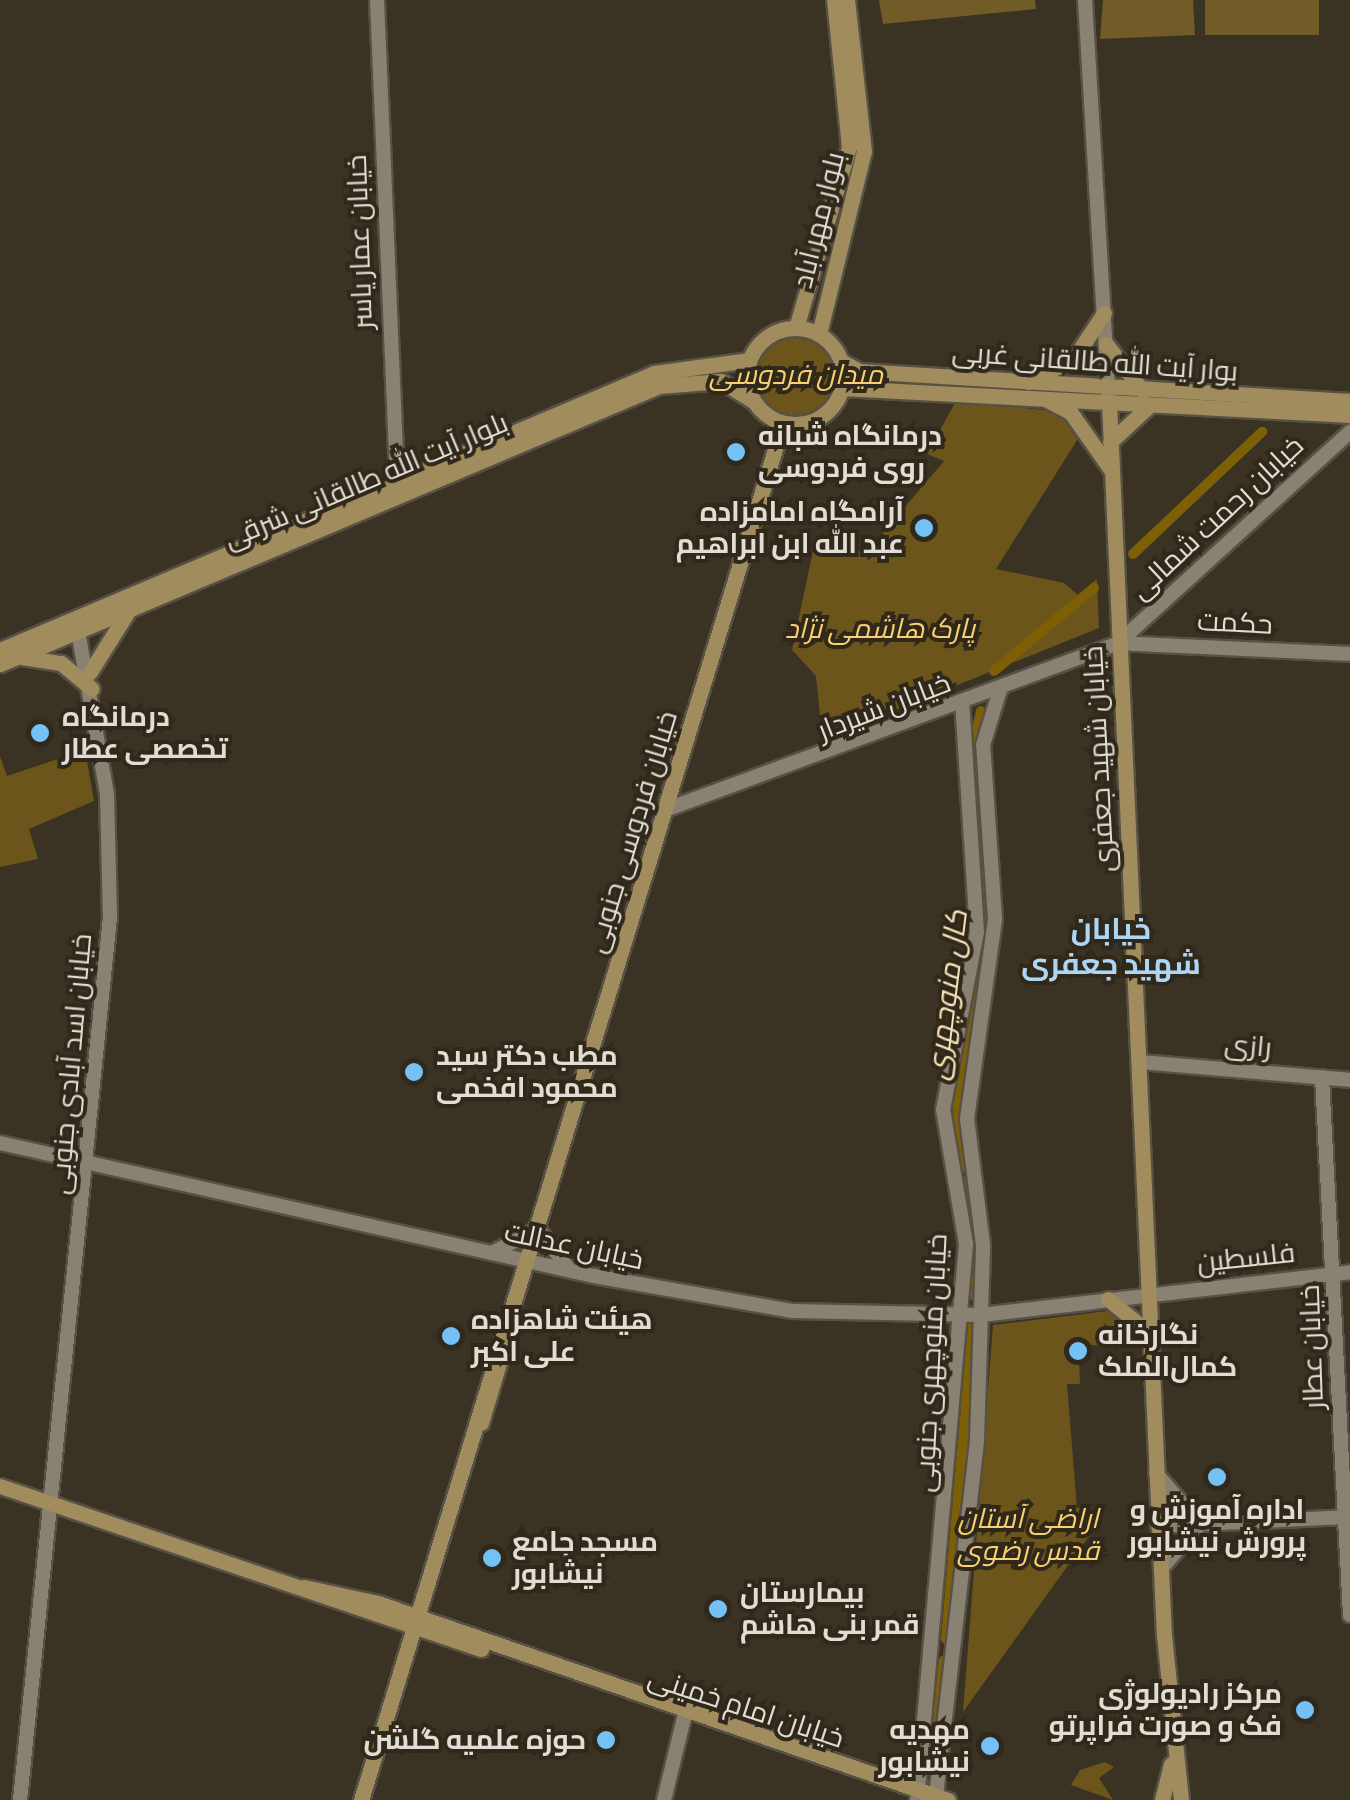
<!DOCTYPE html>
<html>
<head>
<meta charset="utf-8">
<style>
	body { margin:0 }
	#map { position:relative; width:1350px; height:1800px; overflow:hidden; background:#3a3324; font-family:"Crimson Pro",Cairo,serif }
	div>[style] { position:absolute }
	.green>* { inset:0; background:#6b551b }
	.round { border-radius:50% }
	.forest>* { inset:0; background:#715b26; transform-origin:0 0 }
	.canal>* { height:10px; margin:-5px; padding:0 5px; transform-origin:5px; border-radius:5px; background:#7d5f05 }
	.roads { filter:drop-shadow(2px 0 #575145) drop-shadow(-2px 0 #575145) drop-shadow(0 2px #575145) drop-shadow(0 -2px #575145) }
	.secondary>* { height:14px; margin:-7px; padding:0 7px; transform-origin:7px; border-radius:7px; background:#898171 }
	.primary>* { height:15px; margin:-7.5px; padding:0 7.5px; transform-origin:7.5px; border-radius:7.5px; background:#a08c5d }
	.primary>.ring { margin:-7.5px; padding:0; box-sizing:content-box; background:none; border:15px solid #a08c5d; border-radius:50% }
	.dots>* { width:28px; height:28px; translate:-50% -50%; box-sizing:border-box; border:5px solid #30291b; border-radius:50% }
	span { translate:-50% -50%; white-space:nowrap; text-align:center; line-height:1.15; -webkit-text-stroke:8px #30291b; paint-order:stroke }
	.street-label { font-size:28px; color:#e1ddd4 }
	.park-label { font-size:28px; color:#f9d06f; font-style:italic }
	.poi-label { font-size:28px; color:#e1ddd4; font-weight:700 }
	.left { translate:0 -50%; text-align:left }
	.right { translate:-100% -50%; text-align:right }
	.neighbourhood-label { font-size:30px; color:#add6f4; font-weight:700 }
	.water-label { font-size:30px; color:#f7e3b6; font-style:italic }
</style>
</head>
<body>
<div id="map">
	<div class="green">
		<i class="round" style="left:756px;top:336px;width:80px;height:80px"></i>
		<i style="clip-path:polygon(956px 401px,1063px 412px,1081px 434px,996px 569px,1064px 583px,1078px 595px,1097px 579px,1099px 628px,873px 719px,853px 710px,832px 720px,820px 715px,816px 676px,792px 650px,813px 551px,889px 551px,883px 533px,944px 461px,927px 454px)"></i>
		<i style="clip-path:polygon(85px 750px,94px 801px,29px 829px,38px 859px,0 867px,0 756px,7px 776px)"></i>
		<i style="clip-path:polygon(1116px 1310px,1118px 1348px,1067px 1342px,1068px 1361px,1079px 1361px,1080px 1384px,1067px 1384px,1077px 1508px,1087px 1507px,1089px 1536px,963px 1712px,993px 1325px)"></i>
		<i style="clip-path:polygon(1105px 1762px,1114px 1767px,1099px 1778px,1113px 1800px,1071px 1785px,1080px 1770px)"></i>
	</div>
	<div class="forest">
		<i style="clip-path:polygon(879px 0,1035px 0,1036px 9px,883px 24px)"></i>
		<i style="clip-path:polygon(1103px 0,1193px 0,1195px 35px,1100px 39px)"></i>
		<i style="left:1205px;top:0;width:114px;height:35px"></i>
	</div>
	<div class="canal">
		<i style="left:1133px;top:554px;width:178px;rotate:-43.4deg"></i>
		<i style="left:994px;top:671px;width:130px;rotate:-39.7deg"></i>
		<i style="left:971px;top:758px;width:48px;rotate:-78deg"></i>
		<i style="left:962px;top:1168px;width:62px;rotate:-93.7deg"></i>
		<i style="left:958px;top:1106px;width:184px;rotate:-80.9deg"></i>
		<i style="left:987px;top:924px;width:130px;rotate:-95.8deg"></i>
		<i style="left:963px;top:1181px;width:59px;rotate:77.4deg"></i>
		<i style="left:976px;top:1239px;width:56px;rotate:93.1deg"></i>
		<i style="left:946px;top:1639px;width:316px;rotate:-85.1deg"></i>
		<i style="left:936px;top:1725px;width:65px;rotate:-83deg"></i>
	</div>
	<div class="roads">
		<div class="secondary">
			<i style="left:377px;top:0;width:483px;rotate:87.6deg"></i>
			<i style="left:1085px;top:0;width:403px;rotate:86.6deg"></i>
			<i style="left:1118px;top:643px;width:232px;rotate:2.7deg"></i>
			<i style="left:665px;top:810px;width:483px;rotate:-20.2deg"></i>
			<i style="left:1118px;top:643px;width:314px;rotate:-42.3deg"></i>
			<i style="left:1141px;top:1062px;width:210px;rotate:4.9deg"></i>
			<i style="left:1322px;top:1077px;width:539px;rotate:87.02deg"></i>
			<i style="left:0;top:1143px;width:609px;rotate:12.62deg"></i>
			<i style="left:594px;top:1276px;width:202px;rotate:10deg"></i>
			<i style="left:793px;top:1311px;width:188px;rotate:1.2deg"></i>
			<i style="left:981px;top:1315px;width:371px;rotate:-6.6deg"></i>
			<i style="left:492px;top:1253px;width:52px;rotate:-27.6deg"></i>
			<i style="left:538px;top:1229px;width:49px;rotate:52.4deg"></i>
			<i style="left:1156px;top:1473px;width:67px;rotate:49.2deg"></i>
			<i style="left:1200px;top:1524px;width:60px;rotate:130.9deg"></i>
			<i style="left:1158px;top:1526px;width:192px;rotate:-2.7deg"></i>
			<i style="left:936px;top:1796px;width:358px;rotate:-83.4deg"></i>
			<i style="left:977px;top:1440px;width:195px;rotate:-88.2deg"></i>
			<i style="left:983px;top:1245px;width:127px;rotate:-97.2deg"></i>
			<i style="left:967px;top:1119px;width:202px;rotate:-82deg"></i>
			<i style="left:995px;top:919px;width:174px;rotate:-93.9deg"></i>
			<i style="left:983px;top:745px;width:61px;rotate:-72.8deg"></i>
			<i style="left:20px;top:1800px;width:888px;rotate:-84.18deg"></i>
			<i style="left:110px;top:917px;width:123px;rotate:-91.4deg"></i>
			<i style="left:107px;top:794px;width:166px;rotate:-100.1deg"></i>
			<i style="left:664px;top:1800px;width:89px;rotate:-76.3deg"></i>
			<i style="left:917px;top:1800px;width:558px;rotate:-84.96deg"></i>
			<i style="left:966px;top:1244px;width:136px;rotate:-99.7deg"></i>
			<i style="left:943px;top:1110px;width:181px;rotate:-79.2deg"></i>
			<i style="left:977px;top:932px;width:229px;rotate:-93.7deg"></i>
		</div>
		<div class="primary">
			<i style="left:796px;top:328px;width:189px;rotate:-73.7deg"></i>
			<i style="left:849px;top:147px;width:148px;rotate:-95.8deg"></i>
			<i class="ring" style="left:747px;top:328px;width:81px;height:81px"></i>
			<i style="left:819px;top:334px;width:188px;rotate:-76.2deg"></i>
			<i style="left:864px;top:151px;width:152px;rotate:-96.4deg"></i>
			<i style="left:1106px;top:344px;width:60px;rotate:51.8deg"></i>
			<i style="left:841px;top:361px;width:21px;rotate:29deg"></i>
			<i style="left:859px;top:371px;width:492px;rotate:3.5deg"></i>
			<i style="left:1029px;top:382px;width:51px;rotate:-28.1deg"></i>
			<i style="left:1074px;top:358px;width:54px;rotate:-56.3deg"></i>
			<i style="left:842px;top:388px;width:509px;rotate:3.04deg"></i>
			<i style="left:1047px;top:400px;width:27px;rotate:28deg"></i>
			<i style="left:1071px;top:413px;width:70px;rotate:54.9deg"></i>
			<i style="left:1109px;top:402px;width:1234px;rotate:87.45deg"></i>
			<i style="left:1164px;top:1635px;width:166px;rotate:84.1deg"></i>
			<i style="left:1110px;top:442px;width:54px;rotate:-42.8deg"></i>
			<i style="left:0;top:650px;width:710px;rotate:-22.95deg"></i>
			<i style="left:654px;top:373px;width:96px;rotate:-7.8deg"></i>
			<i style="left:22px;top:657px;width:39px;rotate:9deg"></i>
			<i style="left:61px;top:663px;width:40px;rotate:40deg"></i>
			<i style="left:0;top:664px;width:715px;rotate:-22.87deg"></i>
			<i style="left:659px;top:386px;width:62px;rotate:-4.6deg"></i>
			<i style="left:721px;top:381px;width:39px;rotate:32deg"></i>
			<i style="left:90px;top:672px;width:70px;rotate:-57.9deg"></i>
			<i style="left:1108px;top:1299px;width:52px;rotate:39.5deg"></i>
			<i style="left:481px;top:1423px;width:63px;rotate:-73.3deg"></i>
			<i style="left:0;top:1486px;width:508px;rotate:18.72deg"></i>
			<i style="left:304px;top:1587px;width:76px;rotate:12.2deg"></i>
			<i style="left:378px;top:1603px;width:603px;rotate:19.07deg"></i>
			<i style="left:361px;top:1800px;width:1440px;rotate:-72.96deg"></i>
			<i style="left:1162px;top:1800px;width:37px;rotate:-76deg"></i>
		</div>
	</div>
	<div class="dots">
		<i style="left:736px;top:452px;background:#73c1f5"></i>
		<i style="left:924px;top:528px;background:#73c1f5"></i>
		<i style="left:40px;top:733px;background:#73c1f5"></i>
		<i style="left:414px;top:1072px;background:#73c1f5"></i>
		<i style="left:451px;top:1336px;background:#73c1f5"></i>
		<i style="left:1078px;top:1351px;background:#73c1f5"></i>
		<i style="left:1217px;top:1477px;background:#73c1f5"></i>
		<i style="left:492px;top:1558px;background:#73c1f5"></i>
		<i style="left:718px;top:1609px;background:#73c1f5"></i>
		<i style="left:1305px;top:1710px;background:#73c1f5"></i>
		<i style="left:606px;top:1740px;background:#73c1f5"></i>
		<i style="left:990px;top:1746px;background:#73c1f5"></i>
	</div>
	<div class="street-label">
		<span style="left:819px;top:220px;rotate:-76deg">بلوار مهر آباد</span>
		<span style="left:360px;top:242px;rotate:-92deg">خیابان عمار یاسر</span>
		<span style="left:1095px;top:362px;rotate:4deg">بوار آیت الله طالقانی غربی</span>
		<span style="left:366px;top:481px;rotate:-23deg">بلوار آیت الله طالقانی شرقی</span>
		<span style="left:1217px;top:518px;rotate:-43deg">خیابان رحمت شمالی</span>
		<span style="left:1235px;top:623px;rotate:3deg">حکمت</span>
		<span style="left:884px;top:707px;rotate:-21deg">خیابان شیردار</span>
		<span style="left:1099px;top:759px;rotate:-93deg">خیابان شهید جعفری</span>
		<span style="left:632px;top:832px;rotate:-73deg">خیابان فردوسی جنوبی</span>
		<span style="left:1248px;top:1046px;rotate:5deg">رازی</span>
		<span style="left:71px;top:1064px;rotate:-85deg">خیابان اسد آبادی جنوبی</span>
		<span style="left:574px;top:1246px;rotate:12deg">خیابان عدالت</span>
		<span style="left:1246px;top:1258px;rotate:-6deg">فلسطین</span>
		<span style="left:1312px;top:1347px;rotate:-92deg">خیابان عطار</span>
		<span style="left:931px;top:1363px;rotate:-87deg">خیابان منوچهری جنوبی</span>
		<span style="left:746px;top:1708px;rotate:18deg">خیابان امام خمینی</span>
	</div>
	<div class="park-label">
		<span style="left:796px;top:375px">میدان فردوسی</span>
		<span style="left:880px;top:629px">پارک هاشمی نژاد</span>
		<span style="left:1028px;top:1535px">اراضی آستان<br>قدس رضوی</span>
	</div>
	<div class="poi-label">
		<span class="left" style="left:758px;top:452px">درمانگاه شبانه<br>روی فردوسی</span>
		<span class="right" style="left:904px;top:528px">آرامگاه امامزاده<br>عبد الله ابن ابراهیم</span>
		<span class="left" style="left:62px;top:733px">درمانگاه<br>تخصصی عطار</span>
		<span class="left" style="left:436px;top:1072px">مطب دکتر سید<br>محمود افخمی</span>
		<span class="left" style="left:471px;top:1336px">هیئت شاهزاده<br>علی اکبر</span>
		<span class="left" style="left:1098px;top:1351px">نگارخانه<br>کمال‌الملک</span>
		<span style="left:1217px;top:1526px">اداره آموزش و<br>پرورش نیشابور</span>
		<span class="left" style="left:512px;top:1558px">مسجد جامع<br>نیشابور</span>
		<span class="left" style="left:740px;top:1609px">بیمارستان<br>قمر بنی هاشم</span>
		<span class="right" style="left:1282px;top:1710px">مرکز رادیولوژی<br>فک و صورت فراپرتو</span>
		<span class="right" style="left:970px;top:1746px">مهدیه<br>نیشابور</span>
		<span class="right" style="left:586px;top:1740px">حوزه علمیه گلشن</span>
	</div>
	<div class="neighbourhood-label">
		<span style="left:1111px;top:946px">خیابان<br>شهید جعفری</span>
	</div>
	<div class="water-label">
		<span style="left:947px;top:995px;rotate:-83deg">کال منوچهری</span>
	</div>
</div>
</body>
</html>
